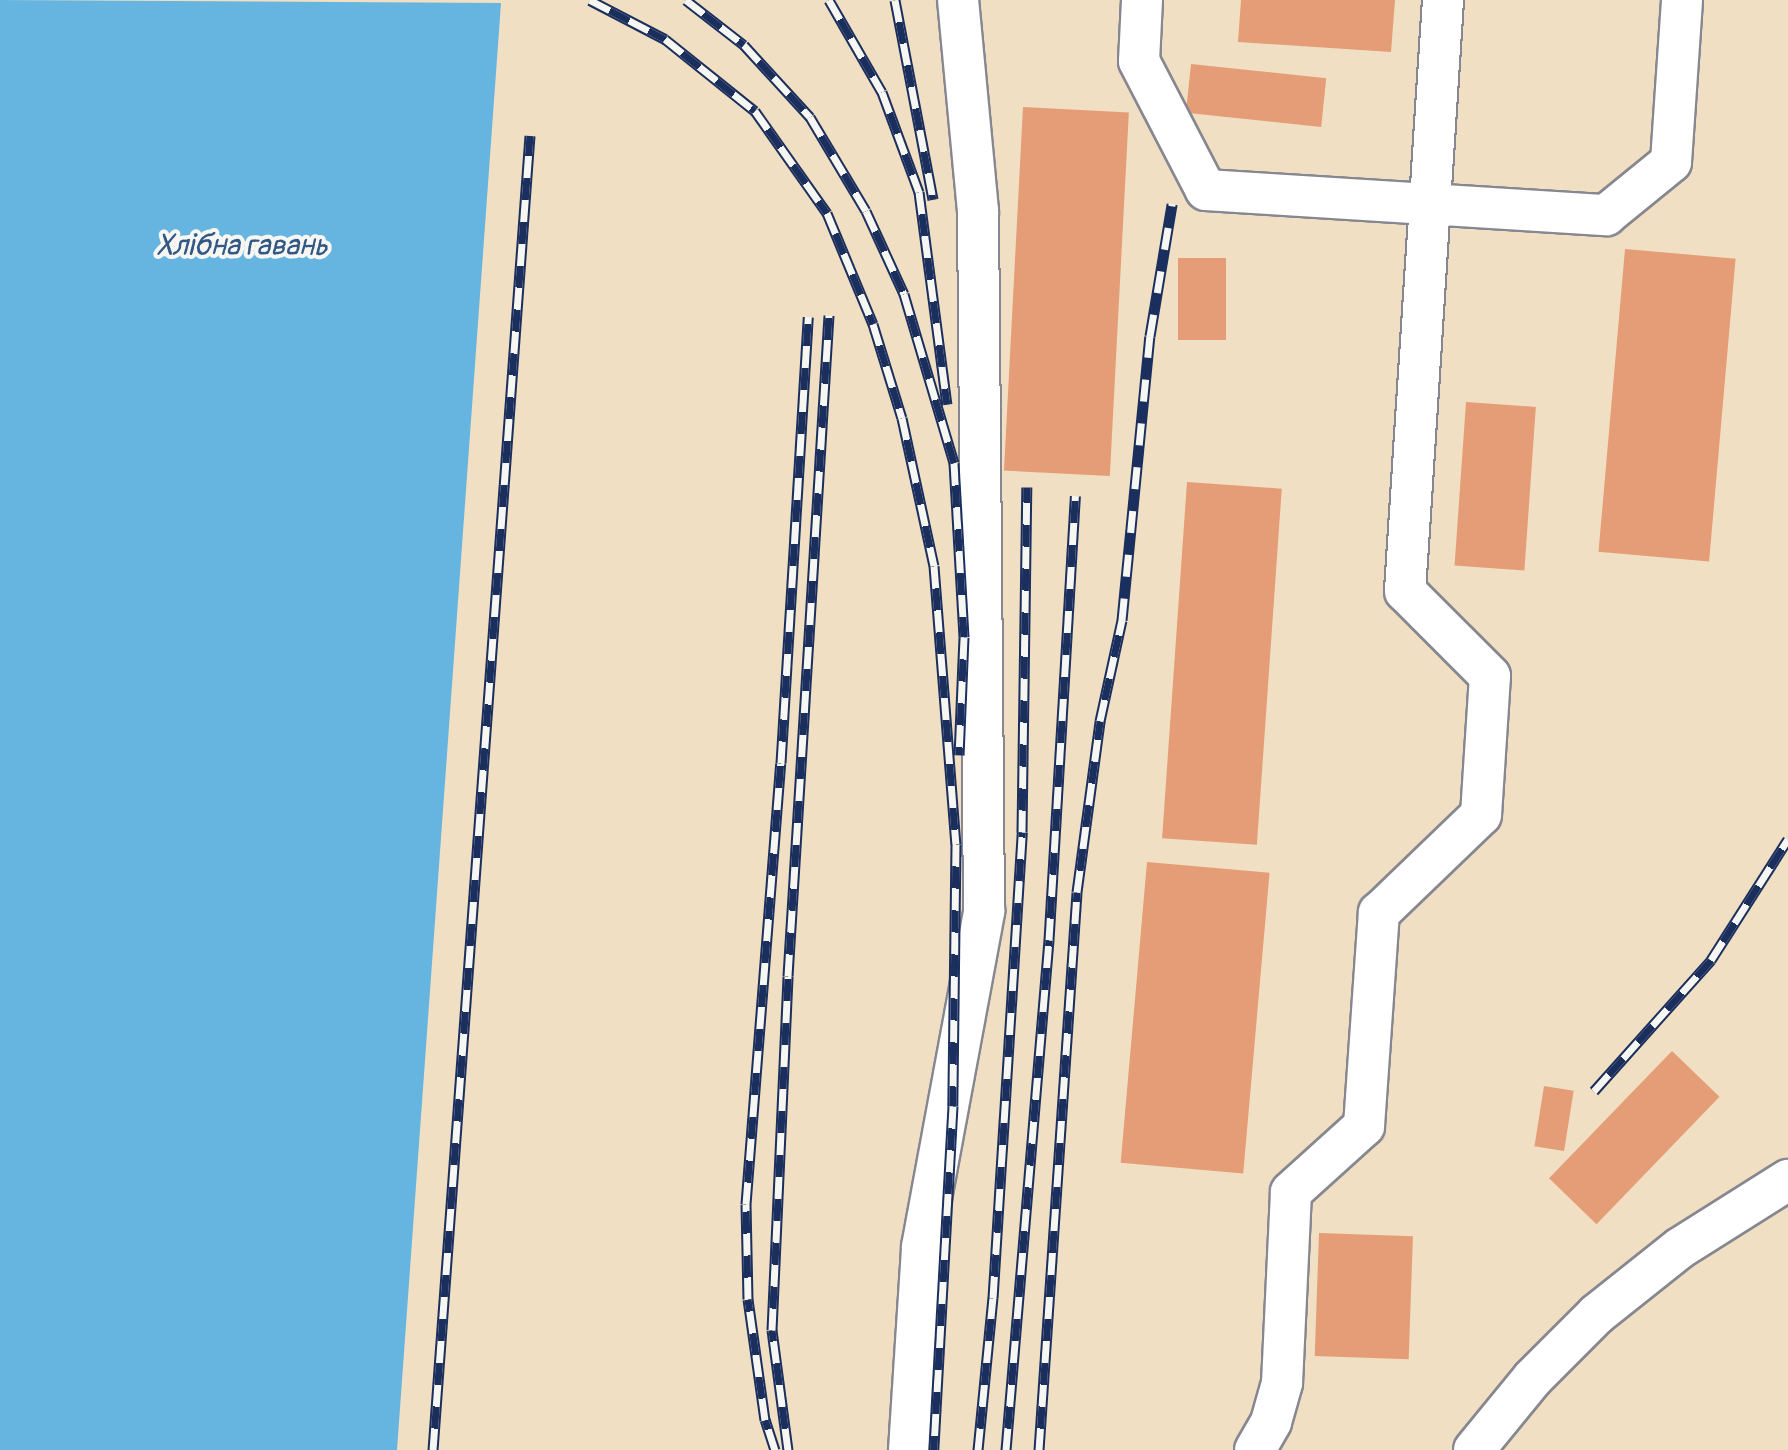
<!DOCTYPE html>
<html>
<head>
<meta charset="utf-8">
<style>
	body { margin:0 }
	#map { position:relative; width:1788px; height:1450px; overflow:hidden; background:#f0dfc2; font-family:Pangolin,sans-serif }
	div>[style] { position:absolute }
	.water>* { inset:0; background:#66b5e0 }
	.building>* { inset:0; background:#e49d76; transform-origin:0 0 }
	.roads { filter:drop-shadow(2px 0 #868790) drop-shadow(-2px 0 #868790) drop-shadow(0 2px #868790) drop-shadow(0 -2px #868790) }
	.minor>* { height:40px; margin:-20px; padding:0 20px; transform-origin:20px; border-radius:20px; background:#fff }
	.rail>* { height:11px; margin-top:-5.5px; transform-origin:0; background:repeating-linear-gradient(90deg,#f6f6f2 0 22px,#1b2f5e 0 44px); box-sizing:border-box; border-block:2px solid #1b2f5e }
	span { translate:-50% -50%; white-space:nowrap; text-align:center; line-height:1.15; -webkit-text-stroke:8px #f6f6f2; paint-order:stroke }
	.water-label { font-size:30px; color:#325785; font-style:italic }
</style>
</head>
<body>
<div id="map">
	<div class="water">
		<i style="clip-path:polygon(0 0,501px 3px,397px 1450px,0 1450px)"></i>
	</div>
	<div class="building">
		<i style="clip-path:polygon(1241px 0,1395px 0,1391px 52px,1238px 42px)"></i>
		<i style="left:1191px;top:64px;width:136px;height:49px;rotate:6deg"></i>
		<i style="left:1023px;top:107px;width:106px;height:364px;rotate:3deg"></i>
		<i style="left:1625px;top:249px;width:111px;height:304px;rotate:5deg"></i>
		<i style="left:1178px;top:258px;width:48px;height:82px"></i>
		<i style="left:1466px;top:402px;width:70px;height:164px;rotate:4deg"></i>
		<i style="left:1187px;top:482px;width:95px;height:357px;rotate:4deg"></i>
		<i style="left:1147px;top:862px;width:123px;height:302px;rotate:5deg"></i>
		<i style="left:1672px;top:1051px;width:66px;height:177px;rotate:44deg"></i>
		<i style="left:1544px;top:1086px;width:30px;height:61px;rotate:9deg"></i>
		<i style="left:1319px;top:1233px;width:94px;height:123px;rotate:2deg"></i>
	</div>
	<div class="roads">
		<div class="minor">
			<i style="left:1142px;top:0;width:61px;rotate:92.8deg"></i>
			<i style="left:1139px;top:61px;width:145px;rotate:62.6deg"></i>
			<i style="left:1206px;top:190px;width:401px;rotate:3.6deg"></i>
			<i style="left:1606px;top:215px;width:84px;rotate:-39.2deg"></i>
			<i style="left:1671px;top:162px;width:162px;rotate:-86.1deg"></i>
			<i style="left:909px;top:1450px;width:203px;rotate:-86.3deg"></i>
			<i style="left:922px;top:1247px;width:342px;rotate:-79.5deg"></i>
			<i style="left:984px;top:911px;width:700px;rotate:-90.49deg"></i>
			<i style="left:978px;top:211px;width:212px;rotate:-95.4deg"></i>
			<i style="left:1255px;top:1450px;width:32px;rotate:-60deg"></i>
			<i style="left:1271px;top:1422px;width:41px;rotate:-74.2deg"></i>
			<i style="left:1282px;top:1383px;width:191px;rotate:-87.3deg"></i>
			<i style="left:1291px;top:1192px;width:98px;rotate:-42.1deg"></i>
			<i style="left:1364px;top:1126px;width:214px;rotate:-86deg"></i>
			<i style="left:1379px;top:913px;width:141px;rotate:-43.9deg"></i>
			<i style="left:1481px;top:815px;width:139px;rotate:-86.3deg"></i>
			<i style="left:1490px;top:676px;width:120px;rotate:-135deg"></i>
			<i style="left:1405px;top:591px;width:592px;rotate:-86.32deg"></i>
			<i style="left:1474px;top:1450px;width:93px;rotate:-50.7deg"></i>
			<i style="left:1533px;top:1378px;width:91px;rotate:-45deg"></i>
			<i style="left:1597px;top:1314px;width:106px;rotate:-38.5deg"></i>
			<i style="left:1680px;top:1248px;width:128px;rotate:-32.2deg"></i>
		</div>
	</div>
	<div class="rail">
		<i style="left:590px;top:0;width:85px;rotate:27.5deg"></i>
		<i style="left:665px;top:39px;width:115px;rotate:38.7deg"></i>
		<i style="left:755px;top:111px;width:125px;rotate:54.8deg"></i>
		<i style="left:827px;top:213px;width:120px;rotate:67.5deg"></i>
		<i style="left:873px;top:324px;width:98px;rotate:72.9deg"></i>
		<i style="left:902px;top:418px;width:151px;rotate:77.8deg"></i>
		<i style="left:934px;top:566px;width:279px;rotate:85.5deg"></i>
		<i style="left:956px;top:844px;width:262px;rotate:90.7deg"></i>
		<i style="left:953px;top:1106px;width:345px;rotate:93.2deg"></i>
		<i style="left:686px;top:0;width:73px;rotate:37.8deg"></i>
		<i style="left:744px;top:45px;width:98px;rotate:47.5deg"></i>
		<i style="left:810px;top:117px;width:109px;rotate:59.2deg"></i>
		<i style="left:866px;top:211px;width:91px;rotate:65.4deg"></i>
		<i style="left:904px;top:294px;width:176px;rotate:73.5deg"></i>
		<i style="left:954px;top:463px;width:174px;rotate:86.7deg"></i>
		<i style="left:964px;top:637px;width:118px;rotate:92.4deg"></i>
		<i style="left:829px;top:0;width:106px;rotate:60.1deg"></i>
		<i style="left:882px;top:92px;width:107px;rotate:69.7deg"></i>
		<i style="left:919px;top:192px;width:214px;rotate:82.5deg"></i>
		<i style="left:895px;top:0;width:203px;rotate:79.2deg"></i>
		<i style="left:1594px;top:1091px;width:176px;rotate:-48.2deg"></i>
		<i style="left:1711px;top:960px;width:143px;rotate:-57.5deg"></i>
		<i style="left:433px;top:1450px;width:1318px;rotate:-85.78deg"></i>
		<i style="left:775px;top:1450px;width:32px;rotate:-108deg"></i>
		<i style="left:765px;top:1420px;width:122px;rotate:-98deg"></i>
		<i style="left:748px;top:1299px;width:95px;rotate:-91.2deg"></i>
		<i style="left:746px;top:1204px;width:442px;rotate:-85.5deg"></i>
		<i style="left:781px;top:763px;width:447px;rotate:-86.5deg"></i>
		<i style="left:788px;top:1450px;width:121px;rotate:-97.6deg"></i>
		<i style="left:772px;top:1330px;width:354px;rotate:-87.4deg"></i>
		<i style="left:788px;top:976px;width:662px;rotate:-86.45deg"></i>
		<i style="left:978px;top:1450px;width:153px;rotate:-84.4deg"></i>
		<i style="left:993px;top:1298px;width:467px;rotate:-86.4deg"></i>
		<i style="left:1022px;top:832px;width:345px;rotate:-89.2deg"></i>
		<i style="left:1006px;top:1450px;width:512px;rotate:-85.18deg"></i>
		<i style="left:1049px;top:940px;width:445px;rotate:-86.6deg"></i>
		<i style="left:1039px;top:1450px;width:559px;rotate:-86.1deg"></i>
		<i style="left:1077px;top:892px;width:173px;rotate:-82.3deg"></i>
		<i style="left:1100px;top:721px;width:103px;rotate:-77.7deg"></i>
		<i style="left:1122px;top:620px;width:285px;rotate:-84.4deg"></i>
		<i style="left:1150px;top:336px;width:134px;rotate:-80.5deg"></i>
	</div>
	<div class="water-label">
		<span style="left:242px;top:246px">Хлібна гавань</span>
	</div>
</div>
</body>
</html>
